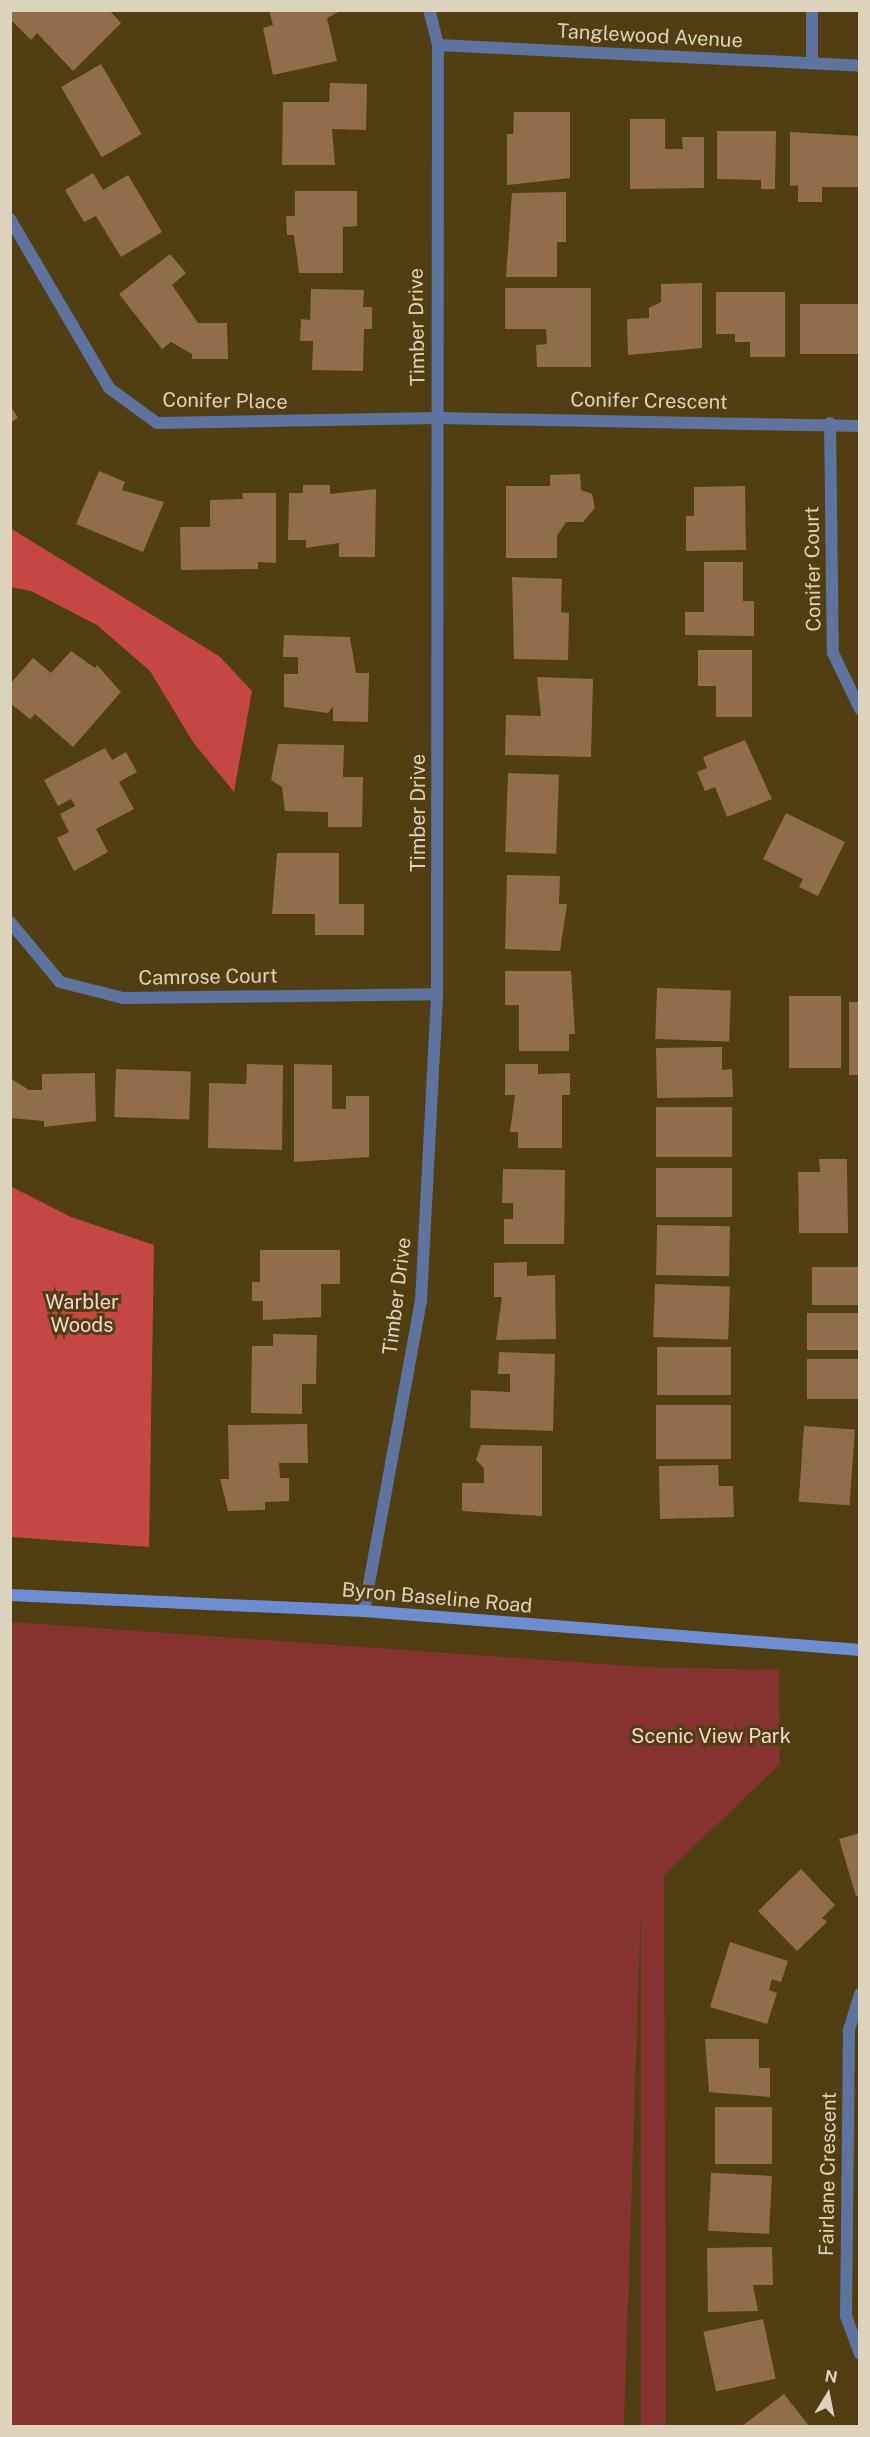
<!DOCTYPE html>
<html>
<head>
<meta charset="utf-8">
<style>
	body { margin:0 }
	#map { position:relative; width:870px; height:2437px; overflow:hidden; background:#513e12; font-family:"Public Sans",sans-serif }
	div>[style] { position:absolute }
	.green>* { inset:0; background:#863331 }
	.forest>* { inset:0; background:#c44745 }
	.building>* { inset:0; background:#906e4c; transform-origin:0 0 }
	.street>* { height:12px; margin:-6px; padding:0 6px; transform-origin:6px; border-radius:6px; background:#5e739e }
	.secondary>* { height:12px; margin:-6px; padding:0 6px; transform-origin:6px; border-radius:6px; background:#6e8dd1 }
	span { translate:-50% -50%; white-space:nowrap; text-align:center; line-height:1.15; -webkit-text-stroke:6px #513e12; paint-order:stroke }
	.street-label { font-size:20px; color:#ddd2bc }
	.park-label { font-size:20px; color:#f8d7d3 }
	.frame { position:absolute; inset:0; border:12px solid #ddd2bc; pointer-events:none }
	.north { position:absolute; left:798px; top:2365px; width:60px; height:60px; -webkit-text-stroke:4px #513e12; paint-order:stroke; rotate:10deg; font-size:16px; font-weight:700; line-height:24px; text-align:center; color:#ddd2bc }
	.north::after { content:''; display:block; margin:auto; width:21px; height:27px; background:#ddd2bc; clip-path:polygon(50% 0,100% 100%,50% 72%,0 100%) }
</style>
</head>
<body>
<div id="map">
	<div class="green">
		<i style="clip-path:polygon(10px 1622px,645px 1667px,779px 1670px,780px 1764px,664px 1875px,666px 2426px,641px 2426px,641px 1906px,624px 2426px,11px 2426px)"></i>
	</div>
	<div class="forest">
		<i style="clip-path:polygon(10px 528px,219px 656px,252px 691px,234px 792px,193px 742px,150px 671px,97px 625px,31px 591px,11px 587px)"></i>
		<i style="clip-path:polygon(10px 1186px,71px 1217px,154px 1245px,149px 1547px,11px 1537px)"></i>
	</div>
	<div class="building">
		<i style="clip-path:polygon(10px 10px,109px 10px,121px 23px,73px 71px,37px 33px,31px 40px,10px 19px)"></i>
		<i style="clip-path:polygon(269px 10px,342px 10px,327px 18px,337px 61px,273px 75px,263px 28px,273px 25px)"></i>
		<i style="left:101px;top:64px;width:81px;height:46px;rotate:60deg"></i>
		<i style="clip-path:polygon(330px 83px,367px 84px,366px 130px,332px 129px,335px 165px,282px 165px,283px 102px,329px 102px)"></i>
		<i style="clip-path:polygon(514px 112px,570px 112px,570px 178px,507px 185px,507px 134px,513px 134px)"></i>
		<i style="clip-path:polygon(630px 119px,665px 119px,665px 149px,683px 149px,682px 137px,704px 137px,704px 188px,630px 189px)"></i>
		<i style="clip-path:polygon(717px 131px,776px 131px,775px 189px,761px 189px,761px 180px,717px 179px)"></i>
		<i style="clip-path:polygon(790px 132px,860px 136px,860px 187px,822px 187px,822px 202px,798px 202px,798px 185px,790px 186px)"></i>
		<i style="clip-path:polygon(93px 173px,103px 190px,128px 175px,162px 232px,121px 257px,96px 216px,84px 222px,65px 190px)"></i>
		<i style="clip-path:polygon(295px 191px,357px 191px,357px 226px,343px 227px,343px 273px,299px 273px,294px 235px,287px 235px,286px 216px,295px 216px)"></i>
		<i style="clip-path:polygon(566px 192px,566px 242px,557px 242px,557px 277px,506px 277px,512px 193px)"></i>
		<i style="clip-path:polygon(170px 254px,186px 273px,172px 285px,198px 323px,227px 323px,228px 359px,192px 359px,192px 354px,171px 342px,162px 349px,119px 294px)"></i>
		<i style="clip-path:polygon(702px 283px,702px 348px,628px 355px,627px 319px,649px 318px,649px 308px,661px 302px,661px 284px)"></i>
		<i style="clip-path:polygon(505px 288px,591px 288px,591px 367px,537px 367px,536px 345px,547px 344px,546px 329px,505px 329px)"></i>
		<i style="clip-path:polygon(311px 289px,364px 290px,363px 307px,372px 307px,372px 329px,364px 329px,363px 371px,312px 370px,313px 341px,300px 341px,301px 319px,310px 320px)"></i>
		<i style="clip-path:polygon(716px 292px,785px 292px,785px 357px,750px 357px,750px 342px,735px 342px,735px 334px,716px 334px)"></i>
		<i style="left:800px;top:304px;width:60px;height:50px"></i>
		<i style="clip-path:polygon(10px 405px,18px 418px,10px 423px)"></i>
		<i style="clip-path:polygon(99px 471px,125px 482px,122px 490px,164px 502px,143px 552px,76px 524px)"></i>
		<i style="clip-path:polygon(580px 474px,581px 490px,592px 494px,595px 508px,583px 522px,566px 522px,557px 536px,557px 558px,506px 558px,506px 486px,550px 486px,550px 475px)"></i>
		<i style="clip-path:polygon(303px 485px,330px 485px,330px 494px,376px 489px,375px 557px,339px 557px,339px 543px,306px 548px,306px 540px,288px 540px,289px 493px,303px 493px)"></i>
		<i style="clip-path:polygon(745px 486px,746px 550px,686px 551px,686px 516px,694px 516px,694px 487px)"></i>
		<i style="clip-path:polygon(242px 493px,276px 493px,276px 563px,258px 562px,258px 569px,181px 570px,180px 527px,210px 527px,210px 500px,243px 499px)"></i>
		<i style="clip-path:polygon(704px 562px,743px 562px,743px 601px,754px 601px,754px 636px,685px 635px,685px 612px,704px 612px)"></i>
		<i style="clip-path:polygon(512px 577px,562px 579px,561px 612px,569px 613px,568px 660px,514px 659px)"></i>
		<i style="clip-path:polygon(284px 635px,350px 637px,356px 673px,369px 673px,368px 722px,333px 721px,333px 707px,328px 713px,284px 707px,284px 674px,298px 674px,298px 657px,283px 657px)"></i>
		<i style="clip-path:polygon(698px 650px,752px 650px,752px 717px,716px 717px,716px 686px,698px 686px)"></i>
		<i style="clip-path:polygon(71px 651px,95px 668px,97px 665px,121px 692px,73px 747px,35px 714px,30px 719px,10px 703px,10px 684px,33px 658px,51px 673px)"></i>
		<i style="clip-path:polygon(537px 677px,593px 679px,591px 757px,505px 755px,506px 715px,541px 716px)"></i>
		<i style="clip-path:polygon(745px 740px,772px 799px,727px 817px,715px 787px,705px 791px,697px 772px,707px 768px,703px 757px)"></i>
		<i style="clip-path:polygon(278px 744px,344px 745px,343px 777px,363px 777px,362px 827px,328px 827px,328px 812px,285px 811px,282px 787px,271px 780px)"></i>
		<i style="clip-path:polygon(105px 748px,112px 760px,126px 752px,137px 772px,119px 782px,134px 809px,96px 829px,108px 852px,74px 871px,57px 838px,69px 832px,60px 814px,75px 806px,71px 799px,58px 806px,44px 780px)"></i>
		<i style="left:508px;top:773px;width:51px;height:79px;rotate:2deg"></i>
		<i style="clip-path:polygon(786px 813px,845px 842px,818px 896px,799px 887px,803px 879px,763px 859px)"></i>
		<i style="clip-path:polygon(277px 853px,339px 853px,339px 904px,364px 904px,364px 935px,315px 935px,315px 914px,272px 914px)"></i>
		<i style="clip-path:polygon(507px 875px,560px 876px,559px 904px,567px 904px,560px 951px,505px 949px)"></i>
		<i style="clip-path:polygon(505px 971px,571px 971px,575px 1034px,569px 1034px,569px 1051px,519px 1051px,519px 1005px,505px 1005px)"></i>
		<i style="left:657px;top:988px;width:74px;height:51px;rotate:2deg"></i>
		<i style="left:789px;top:996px;width:52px;height:72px"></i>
		<i style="left:849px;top:1002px;width:11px;height:73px"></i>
		<i style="clip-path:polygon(722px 1047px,722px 1070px,732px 1069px,733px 1097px,657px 1098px,656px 1048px)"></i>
		<i style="clip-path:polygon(247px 1064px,283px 1065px,282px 1150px,208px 1148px,209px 1083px,246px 1084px)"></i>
		<i style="clip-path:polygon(294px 1064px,332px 1065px,332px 1109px,346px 1109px,346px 1096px,369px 1096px,369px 1157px,294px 1162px)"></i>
		<i style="clip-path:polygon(505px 1064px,538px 1064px,538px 1074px,570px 1073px,570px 1095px,562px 1095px,562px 1148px,518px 1148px,518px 1132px,510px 1132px,515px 1095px,505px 1095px)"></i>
		<i style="left:116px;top:1069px;width:75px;height:48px;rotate:2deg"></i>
		<i style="clip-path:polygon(95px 1073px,96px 1121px,44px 1127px,44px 1121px,10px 1118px,10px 1078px,29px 1090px,42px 1090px,42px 1074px)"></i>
		<i style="left:732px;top:1107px;width:50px;height:76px;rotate:90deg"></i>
		<i style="clip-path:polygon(819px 1159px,847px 1159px,848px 1233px,799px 1233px,798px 1172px,820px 1172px)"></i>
		<i style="left:656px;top:1168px;width:76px;height:49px"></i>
		<i style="clip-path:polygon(503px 1169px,565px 1170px,564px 1244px,504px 1244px,504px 1219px,513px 1219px,513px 1203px,502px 1203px)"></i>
		<i style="left:657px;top:1225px;width:73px;height:50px;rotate:1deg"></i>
		<i style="clip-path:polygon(260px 1250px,340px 1250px,340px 1284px,321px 1284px,321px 1317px,263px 1320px,263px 1301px,252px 1301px,252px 1282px,260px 1282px)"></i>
		<i style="clip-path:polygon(527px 1262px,527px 1276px,555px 1275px,556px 1339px,496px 1340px,502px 1297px,494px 1297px,494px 1263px)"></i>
		<i style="left:860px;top:1267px;width:38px;height:48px;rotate:90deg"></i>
		<i style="left:655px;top:1284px;width:75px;height:53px;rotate:2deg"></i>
		<i style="left:807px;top:1313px;width:53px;height:37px"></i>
		<i style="clip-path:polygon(273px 1334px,317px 1335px,316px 1384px,302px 1384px,302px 1414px,251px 1413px,252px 1346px,273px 1346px)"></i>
		<i style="left:657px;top:1347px;width:74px;height:48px"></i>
		<i style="clip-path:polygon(499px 1352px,555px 1354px,553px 1431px,470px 1428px,471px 1390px,510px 1392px,510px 1374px,498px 1374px)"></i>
		<i style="left:807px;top:1359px;width:53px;height:40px"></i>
		<i style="left:656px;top:1405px;width:75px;height:54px"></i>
		<i style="clip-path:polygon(307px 1424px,308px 1463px,279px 1463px,280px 1478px,289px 1478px,289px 1501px,265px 1502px,265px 1510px,228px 1511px,220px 1479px,229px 1479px,228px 1425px)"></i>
		<i style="left:804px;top:1426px;width:51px;height:76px;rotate:4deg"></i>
		<i style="clip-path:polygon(481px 1445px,542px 1446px,542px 1516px,462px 1511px,462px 1483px,484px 1483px,484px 1468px,476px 1460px)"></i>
		<i style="clip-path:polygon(718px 1465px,719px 1486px,733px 1486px,734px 1517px,660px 1519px,659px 1466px)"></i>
		<i style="clip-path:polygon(860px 1833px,860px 1895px,856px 1896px,839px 1839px)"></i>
		<i style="clip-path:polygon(801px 1869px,835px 1905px,822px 1918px,827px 1922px,797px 1951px,758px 1911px)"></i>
		<i style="clip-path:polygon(730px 1942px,788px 1961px,781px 1982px,772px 1979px,769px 1990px,777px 1993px,767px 2024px,710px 2007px)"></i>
		<i style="clip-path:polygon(705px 2039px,759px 2039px,759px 2068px,770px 2068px,770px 2097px,709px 2092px)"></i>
		<i style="left:772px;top:2107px;width:57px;height:57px;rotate:90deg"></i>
		<i style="left:772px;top:2176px;width:58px;height:61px;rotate:93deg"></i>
		<i style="clip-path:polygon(772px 2247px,773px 2285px,753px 2285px,758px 2311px,708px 2312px,707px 2248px)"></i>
		<i style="left:763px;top:2319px;width:61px;height:61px;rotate:78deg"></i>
		<i style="clip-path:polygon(784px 2394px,809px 2426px,742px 2426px)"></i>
	</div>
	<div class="street">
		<i style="left:812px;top:10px;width:53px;rotate:90deg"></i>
		<i style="left:438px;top:45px;width:423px;rotate:2.8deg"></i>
		<i style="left:10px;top:219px;width:196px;rotate:59.6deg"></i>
		<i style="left:109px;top:388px;width:59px;rotate:36.1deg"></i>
		<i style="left:157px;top:423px;width:281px;rotate:-1deg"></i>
		<i style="left:438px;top:418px;width:422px;rotate:1.1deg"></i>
		<i style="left:830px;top:423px;width:230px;rotate:89.3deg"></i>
		<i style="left:833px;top:653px;width:62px;rotate:64.3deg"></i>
		<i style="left:10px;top:922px;width:78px;rotate:50.2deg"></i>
		<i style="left:60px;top:982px;width:65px;rotate:14.3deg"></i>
		<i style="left:123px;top:998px;width:314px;rotate:-0.7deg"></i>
		<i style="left:364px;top:1611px;width:315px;rotate:-79.6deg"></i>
		<i style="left:421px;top:1301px;width:307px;rotate:-87deg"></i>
		<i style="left:437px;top:994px;width:949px;rotate:-89.94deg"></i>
		<i style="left:438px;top:45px;width:36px;rotate:-104deg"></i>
		<i style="left:860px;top:1994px;width:39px;rotate:107deg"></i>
		<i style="left:849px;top:2031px;width:285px;rotate:90.6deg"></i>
		<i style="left:846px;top:2316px;width:40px;rotate:69.8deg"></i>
	</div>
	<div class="secondary">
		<i style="left:10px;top:1595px;width:354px;rotate:2.6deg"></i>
		<i style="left:364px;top:1611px;width:498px;rotate:4.5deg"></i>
	</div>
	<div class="street-label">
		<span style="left:650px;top:36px;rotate:3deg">Tanglewood Avenue</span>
		<span style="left:417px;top:327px;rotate:-91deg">Timber Drive</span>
		<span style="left:225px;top:401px;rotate:1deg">Conifer Place</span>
		<span style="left:649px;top:401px;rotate:1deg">Conifer Crescent</span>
		<span style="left:813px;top:569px;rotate:-91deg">Conifer Court</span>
		<span style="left:418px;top:813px;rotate:-90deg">Timber Drive</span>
		<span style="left:208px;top:977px;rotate:-1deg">Camrose Court</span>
		<span style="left:397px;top:1296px;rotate:-83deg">Timber Drive</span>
		<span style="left:437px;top:1598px;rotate:5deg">Byron Baseline Road</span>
		<span style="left:828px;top:2174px;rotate:-89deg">Fairlane Crescent</span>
	</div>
	<div class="park-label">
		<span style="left:82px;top:1314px">Warbler<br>Woods</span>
		<span style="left:711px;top:1736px">Scenic View Park</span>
	</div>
	<div class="frame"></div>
	<div class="north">N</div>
</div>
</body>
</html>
